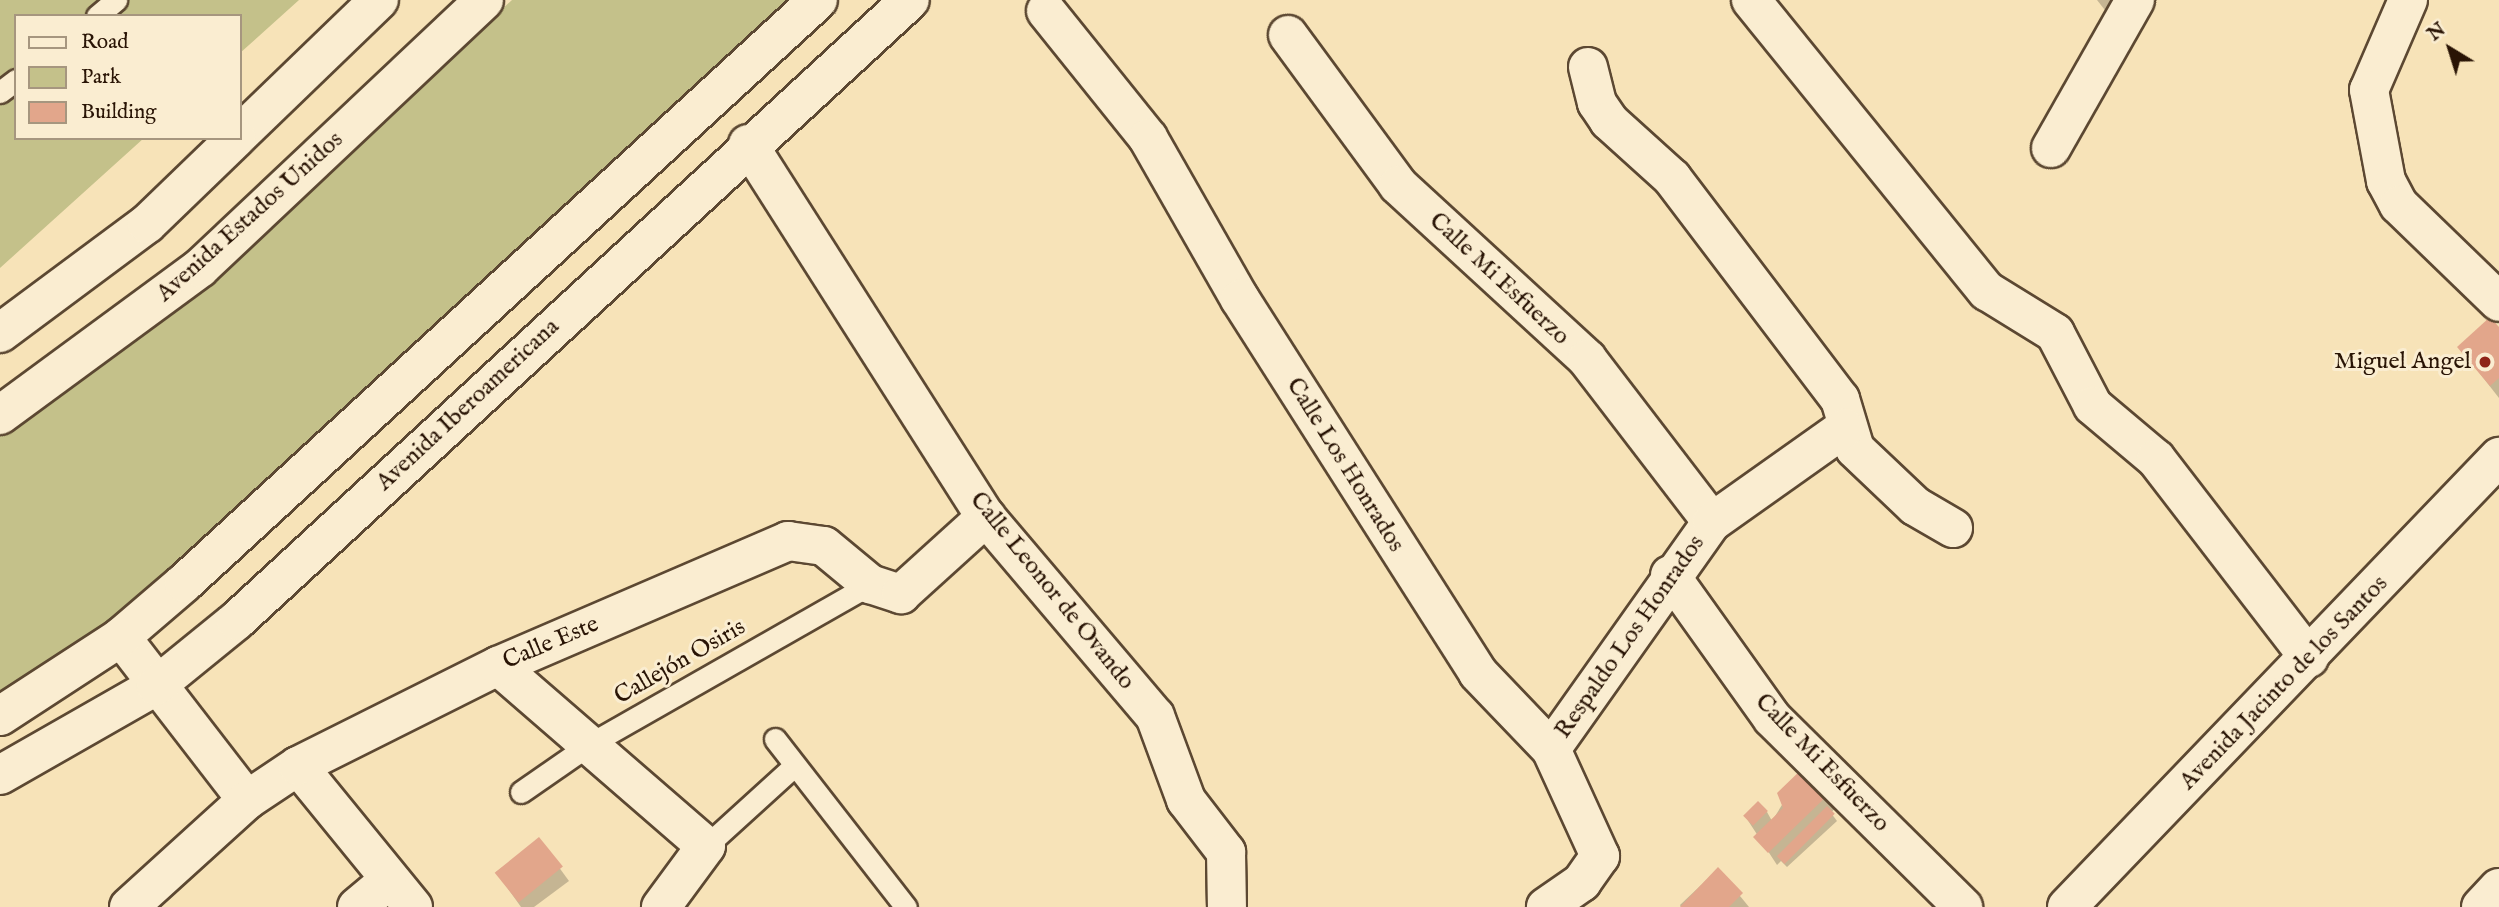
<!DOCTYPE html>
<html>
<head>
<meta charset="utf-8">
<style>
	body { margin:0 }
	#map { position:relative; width:2499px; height:907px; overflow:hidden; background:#f7e3b8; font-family:"IM FELL English",serif }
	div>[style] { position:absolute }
	.green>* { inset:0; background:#c4c18a }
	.shadow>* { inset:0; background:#0003 }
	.building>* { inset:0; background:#e2a68b; transform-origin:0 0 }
	.roads { filter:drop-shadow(2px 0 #5c4832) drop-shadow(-2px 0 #5c4832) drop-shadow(0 2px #5c4832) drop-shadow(0 -2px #5c4832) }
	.service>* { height:21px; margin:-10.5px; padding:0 10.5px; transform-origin:10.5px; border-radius:10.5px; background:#faedd1 }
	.minor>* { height:38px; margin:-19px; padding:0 19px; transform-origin:19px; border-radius:19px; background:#faedd1 }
	.tertiary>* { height:38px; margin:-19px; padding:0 19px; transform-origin:19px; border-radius:19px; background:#faedd1 }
	.secondary>* { height:38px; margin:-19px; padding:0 19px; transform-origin:19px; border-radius:19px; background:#faedd1 }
	.dots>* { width:19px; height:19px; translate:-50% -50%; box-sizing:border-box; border:4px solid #faedd1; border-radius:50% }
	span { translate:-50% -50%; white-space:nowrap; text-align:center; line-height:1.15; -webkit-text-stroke:6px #faedd1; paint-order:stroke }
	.street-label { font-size:24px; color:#291405 }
	.poi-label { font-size:24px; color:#291405 }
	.right { translate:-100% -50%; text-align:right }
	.legend { position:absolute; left:14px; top:14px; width:228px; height:126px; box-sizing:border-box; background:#faedd1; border:2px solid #a6967f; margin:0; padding:9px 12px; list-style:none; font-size:21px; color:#291405 }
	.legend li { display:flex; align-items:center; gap:14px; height:35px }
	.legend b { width:35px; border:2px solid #a6967f }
	.north { position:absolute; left:2415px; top:14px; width:70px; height:70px; -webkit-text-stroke:5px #faedd1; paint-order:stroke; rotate:322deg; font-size:19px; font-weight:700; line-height:28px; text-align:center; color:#291405 }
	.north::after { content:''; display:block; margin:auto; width:24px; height:32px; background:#291405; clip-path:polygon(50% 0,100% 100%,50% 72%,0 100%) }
</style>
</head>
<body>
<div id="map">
	<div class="green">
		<i style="clip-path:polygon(0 0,299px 0,240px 53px,240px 16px,16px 16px,16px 138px,144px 138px,0 268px)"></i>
		<i style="clip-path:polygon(512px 0,791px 0,112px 623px,0 693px,0 436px,227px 266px)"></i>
	</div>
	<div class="shadow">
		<i style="clip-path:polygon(2097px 0,2126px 0,2108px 14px)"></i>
		<i style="clip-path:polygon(2499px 330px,2499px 398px,2459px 347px)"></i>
		<i style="clip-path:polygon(1805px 768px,1836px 807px,1831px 813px,1837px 821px,1787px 867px,1781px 861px,1777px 865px,1745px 816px,1767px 812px,1772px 821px)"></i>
		<i style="clip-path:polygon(539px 840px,569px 881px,534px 907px,521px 907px,496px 872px)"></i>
		<i style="clip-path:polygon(1718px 869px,1749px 907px,1681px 907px,1680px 905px)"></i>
	</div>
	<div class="building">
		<i style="clip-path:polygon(2490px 317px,2499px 327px,2499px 378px,2490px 386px,2457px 347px)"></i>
		<i style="clip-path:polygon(1805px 766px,1830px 793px,1768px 853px,1753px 837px,1783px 808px,1777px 793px)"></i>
		<i style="left:1758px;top:801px;width:14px;height:21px;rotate:45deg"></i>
		<i style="left:1827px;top:806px;width:11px;height:71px;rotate:45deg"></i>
		<i style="left:539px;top:837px;width:38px;height:57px;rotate:51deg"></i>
		<i style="clip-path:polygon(1718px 867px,1743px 893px,1729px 907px,1680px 907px)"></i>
	</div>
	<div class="roads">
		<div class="service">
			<i style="left:97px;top:16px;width:25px;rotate:-40deg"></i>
			<i style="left:0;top:92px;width:20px;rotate:-37deg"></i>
			<i style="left:775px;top:739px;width:213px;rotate:52.1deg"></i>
			<i style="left:521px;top:792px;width:84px;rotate:-34.8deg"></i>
			<i style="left:590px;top:744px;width:322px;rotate:-29.7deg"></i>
			<i style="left:706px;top:846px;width:119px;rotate:-42.3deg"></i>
		</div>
		<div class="minor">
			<i style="left:1751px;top:0;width:375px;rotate:51deg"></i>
			<i style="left:1987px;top:291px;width:80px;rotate:31.7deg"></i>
			<i style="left:2055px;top:333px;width:82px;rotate:62.5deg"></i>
			<i style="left:2093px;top:406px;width:82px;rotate:40.1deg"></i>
			<i style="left:2156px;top:459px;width:251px;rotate:52.4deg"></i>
			<i style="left:2408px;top:0;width:98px;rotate:113.4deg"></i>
			<i style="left:2369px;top:90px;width:93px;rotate:79.4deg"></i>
			<i style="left:2386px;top:181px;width:27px;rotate:62deg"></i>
			<i style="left:2399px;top:205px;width:139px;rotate:44.1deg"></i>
			<i style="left:1046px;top:11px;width:163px;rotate:51.2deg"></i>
			<i style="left:1148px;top:138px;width:185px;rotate:60.3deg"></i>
			<i style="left:1240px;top:299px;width:443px;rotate:57.5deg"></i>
			<i style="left:1478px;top:673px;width:105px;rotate:46.2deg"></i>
			<i style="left:1551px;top:749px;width:118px;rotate:65.4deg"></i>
			<i style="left:1600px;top:856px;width:32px;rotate:125deg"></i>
			<i style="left:1582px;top:882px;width:44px;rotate:145.2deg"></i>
			<i style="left:1288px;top:35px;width:186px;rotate:53.7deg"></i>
			<i style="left:1398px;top:185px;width:257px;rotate:42.6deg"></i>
			<i style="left:1587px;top:359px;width:205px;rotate:52.5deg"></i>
			<i style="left:1588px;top:67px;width:37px;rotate:76deg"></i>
			<i style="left:1597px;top:103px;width:22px;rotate:56deg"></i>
			<i style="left:1609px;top:121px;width:85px;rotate:42.1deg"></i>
			<i style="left:1672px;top:178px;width:278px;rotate:52.8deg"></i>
			<i style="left:1840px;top:399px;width:52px;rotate:73.3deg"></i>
			<i style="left:1855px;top:449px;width:83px;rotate:43.5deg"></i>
			<i style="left:1915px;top:506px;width:44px;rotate:30.1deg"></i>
			<i style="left:748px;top:144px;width:442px;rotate:57.5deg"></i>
			<i style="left:986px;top:517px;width:261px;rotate:49.7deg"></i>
			<i style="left:1155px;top:716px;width:90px;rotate:69.7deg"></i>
			<i style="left:1186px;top:800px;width:66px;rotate:52.4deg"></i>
			<i style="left:1226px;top:852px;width:55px;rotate:89deg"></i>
			<i style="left:2051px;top:148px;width:170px;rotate:-60.4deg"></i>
			<i style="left:1670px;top:575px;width:176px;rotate:54.5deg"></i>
			<i style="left:1772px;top:718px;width:269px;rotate:44.7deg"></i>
			<i style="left:121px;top:637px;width:206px;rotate:52.3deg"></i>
			<i style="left:498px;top:666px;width:275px;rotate:40.9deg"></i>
			<i style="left:706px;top:846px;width:76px;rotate:126.4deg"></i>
			<i style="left:1551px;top:749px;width:278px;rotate:-54.7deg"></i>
			<i style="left:1712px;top:522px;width:163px;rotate:-35.3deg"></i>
			<i style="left:298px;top:766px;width:182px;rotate:50.8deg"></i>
			<i style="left:129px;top:907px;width:159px;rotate:-42.2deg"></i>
			<i style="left:247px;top:800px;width:61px;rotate:-33.7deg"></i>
			<i style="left:298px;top:766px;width:224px;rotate:-26.6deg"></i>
			<i style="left:498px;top:666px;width:316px;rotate:-23.3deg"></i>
			<i style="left:788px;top:541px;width:36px;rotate:8deg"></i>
			<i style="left:824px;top:546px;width:60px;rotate:39.6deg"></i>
			<i style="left:870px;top:584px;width:33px;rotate:18deg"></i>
			<i style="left:901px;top:594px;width:115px;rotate:-42.2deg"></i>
			<i style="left:357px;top:907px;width:39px;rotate:-40deg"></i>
			<i style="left:2481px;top:907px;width:26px;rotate:-47deg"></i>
		</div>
		<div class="tertiary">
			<i style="left:240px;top:134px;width:193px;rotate:-44deg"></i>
			<i style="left:0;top:333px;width:183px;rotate:-36.6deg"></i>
			<i style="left:147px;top:224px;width:124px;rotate:-44deg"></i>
			<i style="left:0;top:415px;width:248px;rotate:-36.3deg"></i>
			<i style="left:200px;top:268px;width:390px;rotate:-43.3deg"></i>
			<i style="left:0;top:716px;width:145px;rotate:-33.1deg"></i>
			<i style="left:121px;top:637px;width:83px;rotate:-40.6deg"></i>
			<i style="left:184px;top:583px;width:861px;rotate:-42.6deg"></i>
			<i style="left:0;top:775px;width:180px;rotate:-29.7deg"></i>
			<i style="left:156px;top:686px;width:103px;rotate:-39.1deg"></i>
			<i style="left:236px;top:621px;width:916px;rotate:-42.66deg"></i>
		</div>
		<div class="secondary">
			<i style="left:2067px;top:907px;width:624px;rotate:-46.17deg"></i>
		</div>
	</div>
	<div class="dots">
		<i style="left:2485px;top:362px;background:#8f2418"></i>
	</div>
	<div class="street-label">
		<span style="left:250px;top:217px;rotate:-42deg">Avenida Estados Unidos</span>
		<span style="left:1499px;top:279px;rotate:43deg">Calle Mi Esfuerzo</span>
		<span style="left:468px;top:405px;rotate:-43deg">Avenida Iberoamericana</span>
		<span style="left:1345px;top:465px;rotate:58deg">Calle Los Honrados</span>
		<span style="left:1052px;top:591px;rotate:51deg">Calle Leonor de Ovando</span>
		<span style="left:1630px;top:637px;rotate:-55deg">Respaldo Los Honrados</span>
		<span style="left:551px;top:643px;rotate:-23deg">Calle Este</span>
		<span style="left:680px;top:662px;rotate:-30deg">Callejón Osiris</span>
		<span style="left:2284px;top:683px;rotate:-46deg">Avenida Jacinto de los Santos</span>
		<span style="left:1822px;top:763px;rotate:46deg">Calle Mi Esfuerzo</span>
	</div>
	<div class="poi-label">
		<span class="right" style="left:2471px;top:362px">Miguel Angel</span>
	</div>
	<ul class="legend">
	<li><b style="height:9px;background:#faedd1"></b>Road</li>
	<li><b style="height:19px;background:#c4c18a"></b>Park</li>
	<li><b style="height:19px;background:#e2a68b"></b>Building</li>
	</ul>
	<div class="north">N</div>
</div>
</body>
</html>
